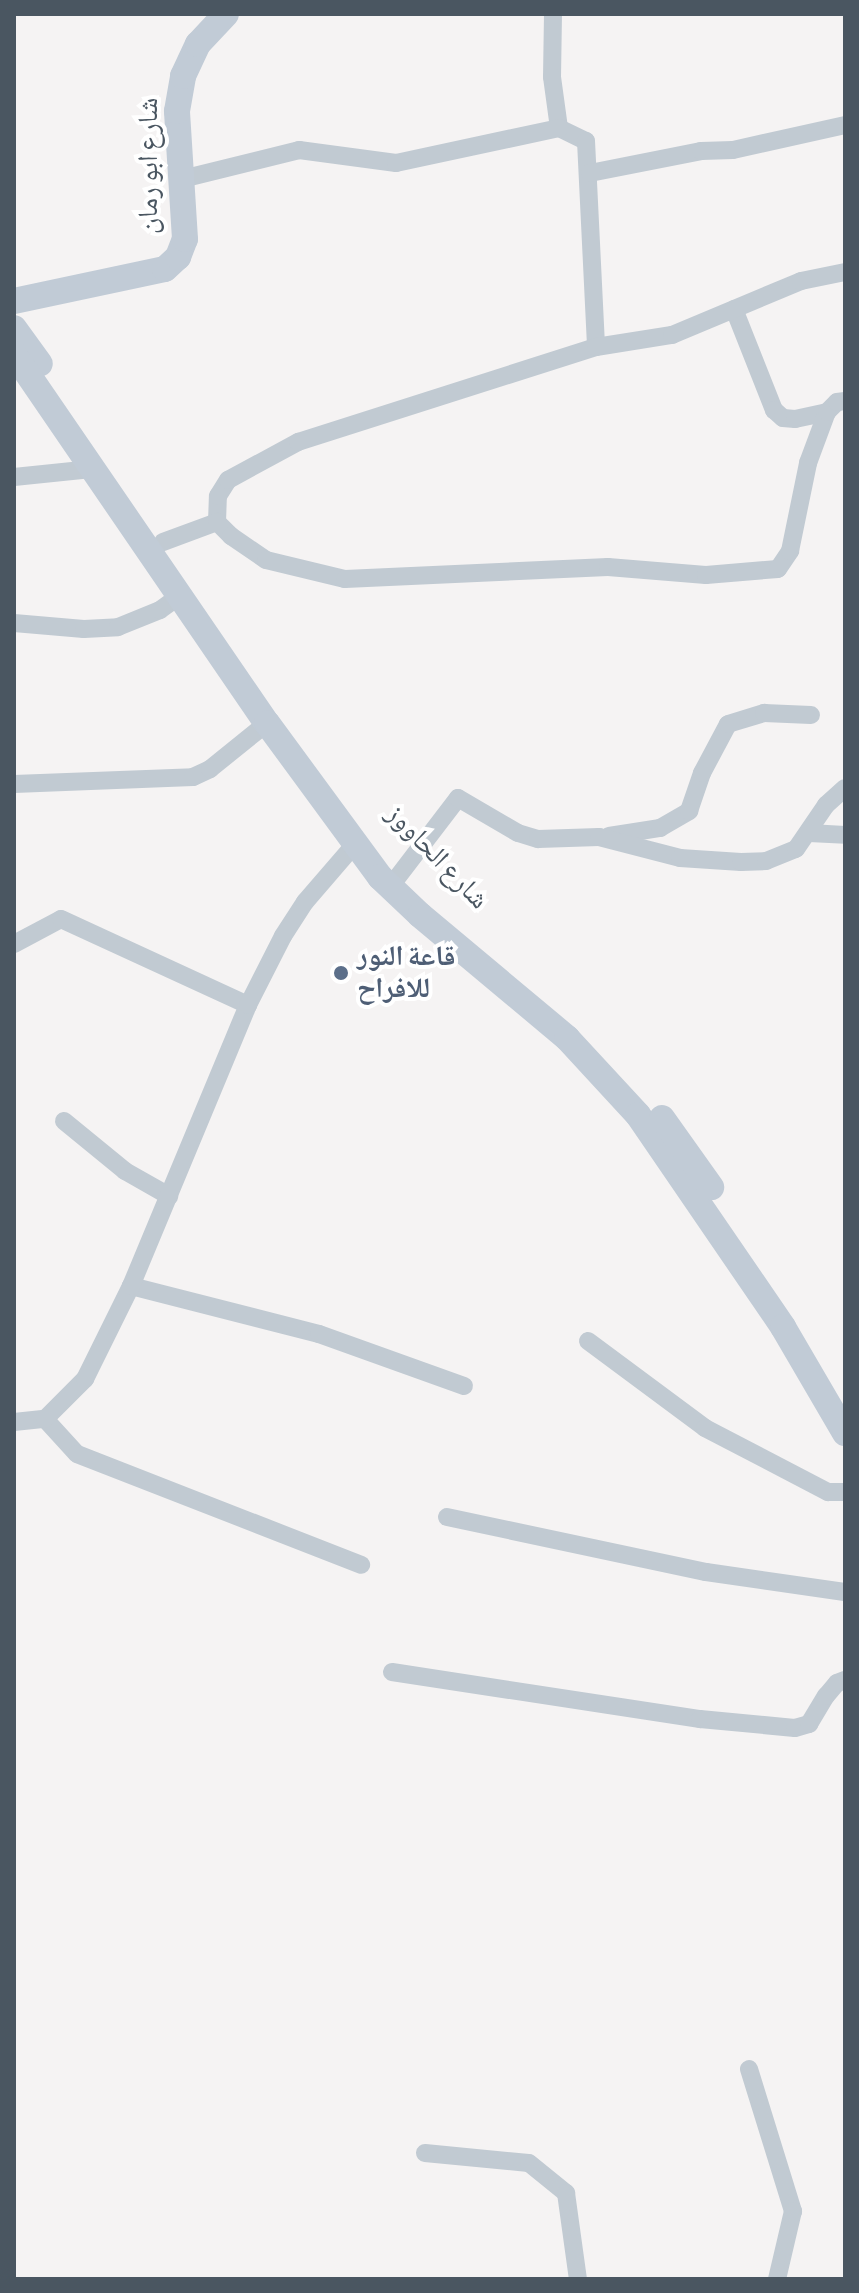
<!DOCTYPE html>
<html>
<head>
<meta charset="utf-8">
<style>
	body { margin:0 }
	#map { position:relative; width:859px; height:2293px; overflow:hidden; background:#f5f3f3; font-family:"Sofia Sans Condensed","Noto Naskh Arabic",sans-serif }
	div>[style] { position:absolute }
	.street>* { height:18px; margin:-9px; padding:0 9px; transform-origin:9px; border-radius:9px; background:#c1cad2 }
	.secondary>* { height:26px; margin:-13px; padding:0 13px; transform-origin:13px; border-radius:13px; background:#c1cbd6 }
	.dots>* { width:22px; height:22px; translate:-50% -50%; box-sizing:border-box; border:4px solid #fff; border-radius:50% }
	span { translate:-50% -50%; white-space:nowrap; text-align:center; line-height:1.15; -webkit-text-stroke:8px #fff; paint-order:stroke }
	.street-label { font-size:28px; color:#4a5661 }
	.service-label { font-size:28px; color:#4e5e75; font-weight:700 }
	.left { translate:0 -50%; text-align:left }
	.frame { position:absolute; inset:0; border:16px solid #4a5661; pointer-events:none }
</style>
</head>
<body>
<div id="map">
	<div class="street">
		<i style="left:553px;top:14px;width:63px;rotate:90.9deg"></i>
		<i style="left:552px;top:77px;width:51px;rotate:82.2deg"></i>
		<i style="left:559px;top:128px;width:30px;rotate:26deg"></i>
		<i style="left:586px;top:141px;width:206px;rotate:87.2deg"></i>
		<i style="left:590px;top:173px;width:113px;rotate:-11.2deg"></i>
		<i style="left:701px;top:151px;width:32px;rotate:-2deg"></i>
		<i style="left:733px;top:150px;width:115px;rotate:-12.6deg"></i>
		<i style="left:182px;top:179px;width:121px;rotate:-13.9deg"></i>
		<i style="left:299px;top:150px;width:98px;rotate:7.6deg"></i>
		<i style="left:396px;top:163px;width:167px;rotate:-12.1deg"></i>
		<i style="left:734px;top:309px;width:109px;rotate:68.4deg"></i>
		<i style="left:774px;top:410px;width:12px;rotate:42deg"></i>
		<i style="left:783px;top:418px;width:12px;rotate:5deg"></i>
		<i style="left:795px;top:419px;width:33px;rotate:-12deg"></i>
		<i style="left:14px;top:477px;width:78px;rotate:-5.9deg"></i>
		<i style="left:217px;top:522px;width:26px;rotate:-88deg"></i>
		<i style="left:218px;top:496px;width:19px;rotate:-58deg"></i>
		<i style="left:228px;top:480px;width:80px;rotate:-28.5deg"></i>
		<i style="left:298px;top:442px;width:313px;rotate:-17.7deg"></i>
		<i style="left:596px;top:347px;width:77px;rotate:-9deg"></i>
		<i style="left:672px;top:335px;width:140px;rotate:-22.7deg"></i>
		<i style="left:801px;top:281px;width:45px;rotate:-11.6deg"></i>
		<i style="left:163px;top:542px;width:58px;rotate:-20.3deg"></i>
		<i style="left:217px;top:522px;width:20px;rotate:45deg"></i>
		<i style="left:231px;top:536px;width:42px;rotate:34.4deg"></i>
		<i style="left:266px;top:560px;width:81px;rotate:13.5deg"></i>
		<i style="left:345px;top:579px;width:263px;rotate:-2.6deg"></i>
		<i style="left:608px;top:567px;width:98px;rotate:4.7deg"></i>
		<i style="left:706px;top:575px;width:72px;rotate:-4.8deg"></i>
		<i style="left:778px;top:569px;width:22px;rotate:-56deg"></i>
		<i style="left:790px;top:551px;width:90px;rotate:-78.4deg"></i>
		<i style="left:808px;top:463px;width:54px;rotate:-69.6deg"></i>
		<i style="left:827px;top:412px;width:14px;rotate:-45deg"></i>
		<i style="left:837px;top:402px;width:8px;rotate:-7deg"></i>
		<i style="left:14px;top:623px;width:70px;rotate:4.9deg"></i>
		<i style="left:84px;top:629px;width:34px;rotate:-3deg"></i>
		<i style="left:118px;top:627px;width:45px;rotate:-22deg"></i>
		<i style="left:160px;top:610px;width:24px;rotate:-36deg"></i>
		<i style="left:14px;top:784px;width:179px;rotate:-2.2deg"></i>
		<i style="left:193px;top:777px;width:19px;rotate:-25deg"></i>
		<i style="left:210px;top:769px;width:73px;rotate:-38.9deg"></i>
		<i style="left:809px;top:833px;width:36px;rotate:3deg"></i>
		<i style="left:609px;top:836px;width:52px;rotate:-8.9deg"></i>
		<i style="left:660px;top:828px;width:34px;rotate:-30deg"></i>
		<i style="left:689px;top:811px;width:40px;rotate:-71.1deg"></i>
		<i style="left:702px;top:773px;width:55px;rotate:-62deg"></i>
		<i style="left:728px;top:724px;width:38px;rotate:-17deg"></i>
		<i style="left:764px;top:713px;width:47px;rotate:2.4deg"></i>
		<i style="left:390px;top:887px;width:112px;rotate:-52.6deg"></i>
		<i style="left:458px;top:798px;width:69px;rotate:30.3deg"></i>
		<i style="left:518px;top:833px;width:21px;rotate:17deg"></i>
		<i style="left:538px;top:839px;width:61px;rotate:-1.9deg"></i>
		<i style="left:599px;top:837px;width:84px;rotate:14.5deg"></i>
		<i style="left:680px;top:858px;width:61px;rotate:3.8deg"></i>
		<i style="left:741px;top:862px;width:25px;rotate:-2deg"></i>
		<i style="left:766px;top:861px;width:32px;rotate:-22deg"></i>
		<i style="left:796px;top:849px;width:53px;rotate:-55.7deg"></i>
		<i style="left:826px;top:805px;width:25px;rotate:-42deg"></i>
		<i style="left:14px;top:944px;width:53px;rotate:-28deg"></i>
		<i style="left:61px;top:919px;width:206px;rotate:24.7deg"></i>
		<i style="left:64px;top:1121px;width:79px;rotate:39.3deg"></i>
		<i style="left:125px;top:1171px;width:51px;rotate:29.6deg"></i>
		<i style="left:131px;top:1286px;width:194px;rotate:14.3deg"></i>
		<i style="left:319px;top:1334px;width:154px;rotate:19.7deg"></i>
		<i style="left:588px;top:1341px;width:146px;rotate:36.6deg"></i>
		<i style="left:705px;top:1428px;width:139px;rotate:27.5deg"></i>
		<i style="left:828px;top:1492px;width:17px"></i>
		<i style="left:45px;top:1419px;width:47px;rotate:47.6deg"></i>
		<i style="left:77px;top:1454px;width:305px;rotate:21.3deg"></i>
		<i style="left:14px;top:1422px;width:31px;rotate:-6deg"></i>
		<i style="left:45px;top:1419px;width:57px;rotate:-45deg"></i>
		<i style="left:85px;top:1379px;width:104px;rotate:-63.7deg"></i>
		<i style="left:131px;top:1286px;width:304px;rotate:-67.4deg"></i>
		<i style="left:248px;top:1005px;width:77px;rotate:-63.1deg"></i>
		<i style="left:283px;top:936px;width:40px;rotate:-57.1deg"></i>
		<i style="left:305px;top:902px;width:77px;rotate:-49.2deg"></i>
		<i style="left:447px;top:1517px;width:265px;rotate:12deg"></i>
		<i style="left:706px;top:1572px;width:140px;rotate:8.2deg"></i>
		<i style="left:392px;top:1672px;width:312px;rotate:8.7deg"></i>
		<i style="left:700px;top:1719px;width:95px;rotate:5.4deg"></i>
		<i style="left:795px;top:1728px;width:15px;rotate:-16deg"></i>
		<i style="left:809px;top:1724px;width:33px;rotate:-59deg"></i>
		<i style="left:826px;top:1696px;width:17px;rotate:-50deg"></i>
		<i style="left:837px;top:1683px;width:9px;rotate:-21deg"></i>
		<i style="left:749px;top:2069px;width:149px;rotate:72.8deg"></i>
		<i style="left:793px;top:2211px;width:70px;rotate:103.2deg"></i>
		<i style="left:425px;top:2153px;width:104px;rotate:5.5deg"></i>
		<i style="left:529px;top:2163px;width:48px;rotate:39deg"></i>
		<i style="left:566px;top:2193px;width:87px;rotate:82.1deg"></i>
	</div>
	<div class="secondary">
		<i style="left:14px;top:301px;width:154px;rotate:-12deg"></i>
		<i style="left:165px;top:269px;width:18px;rotate:-43deg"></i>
		<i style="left:178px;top:257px;width:19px;rotate:-69deg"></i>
		<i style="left:185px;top:239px;width:128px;rotate:-93.6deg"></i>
		<i style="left:177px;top:111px;width:36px;rotate:-80deg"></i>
		<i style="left:183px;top:76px;width:35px;rotate:-65deg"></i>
		<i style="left:198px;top:44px;width:41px;rotate:-47deg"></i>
		<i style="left:14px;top:328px;width:44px;rotate:54.2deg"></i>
		<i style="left:14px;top:354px;width:447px;rotate:55.6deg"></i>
		<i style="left:267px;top:723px;width:191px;rotate:53.7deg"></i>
		<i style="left:380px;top:877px;width:55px;rotate:43.5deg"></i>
		<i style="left:420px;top:915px;width:192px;rotate:39.9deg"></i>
		<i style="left:567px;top:1038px;width:105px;rotate:47.3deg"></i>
		<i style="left:638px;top:1115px;width:257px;rotate:55.6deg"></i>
		<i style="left:783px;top:1327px;width:123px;rotate:59.7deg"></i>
		<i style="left:662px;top:1118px;width:85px;rotate:54.6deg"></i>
	</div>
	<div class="dots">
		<i style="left:341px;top:973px;background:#5c6f8a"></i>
	</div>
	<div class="street-label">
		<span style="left:149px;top:166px;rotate:-90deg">شارع ابو رمان</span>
		<span style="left:437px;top:857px;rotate:46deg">شارع الحاووز</span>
	</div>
	<div class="service-label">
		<span class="left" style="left:357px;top:973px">قاعة النور<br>للافراح</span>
	</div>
	<div class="frame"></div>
</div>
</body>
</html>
